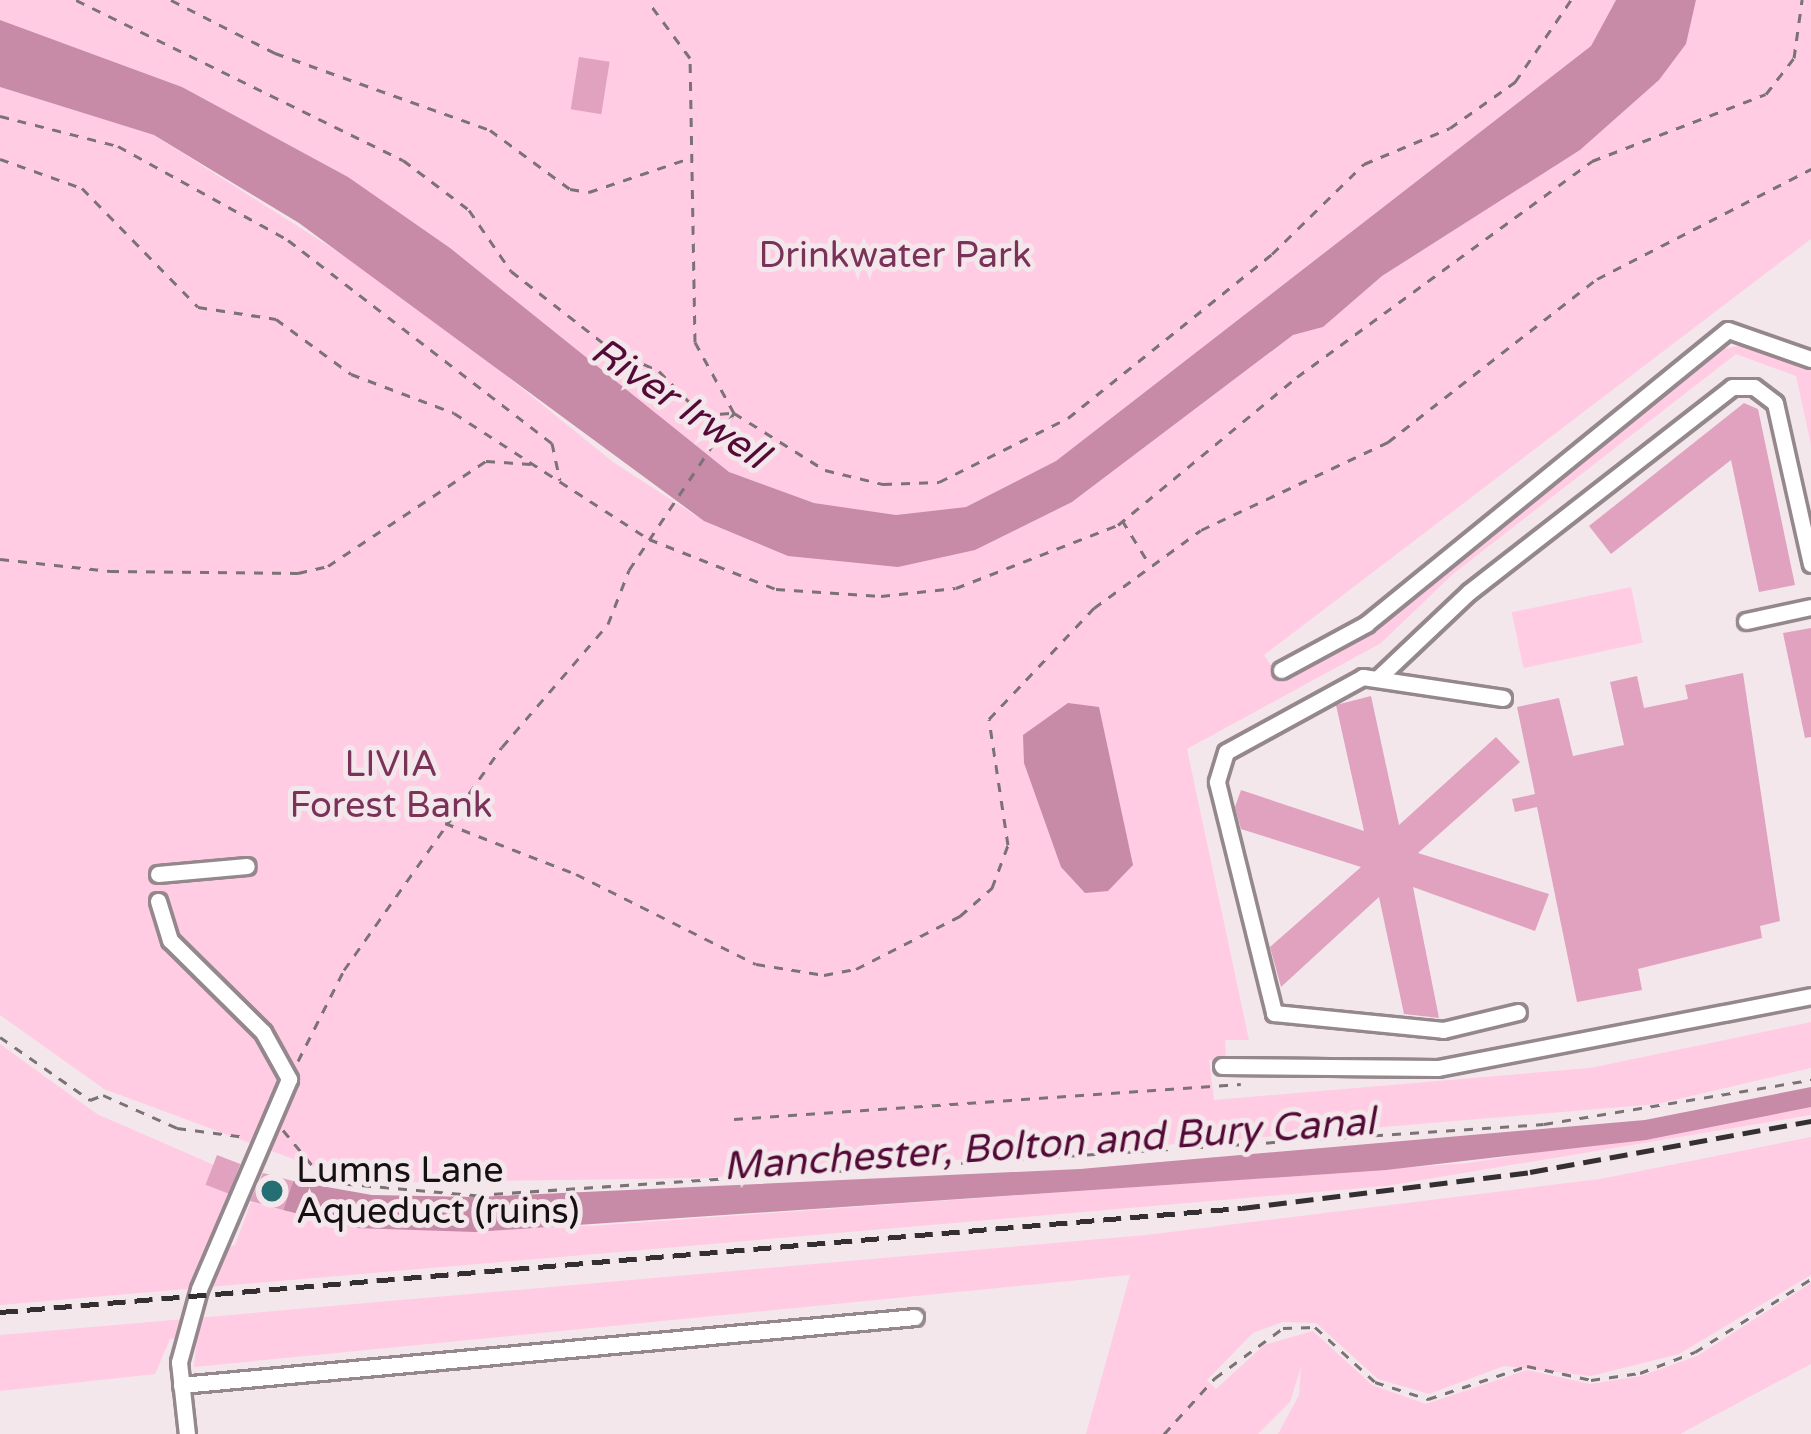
<!DOCTYPE html>
<html>
<head>
<meta charset="utf-8">
<style>
	body { margin:0 }
	#map { position:relative; width:1811px; height:1434px; overflow:hidden; background:#f4e7ec; font-family:"Varela Round",sans-serif }
	div>[style] { position:absolute }
	.green>* { inset:0; background:#ffcce3; transform-origin:0 0 }
	.water>* { inset:0; background:#c78aa7 }
	.building>* { inset:0; background:#e1a2c0; transform-origin:0 0 }
	.path>* { height:3px; margin-top:-1.5px; transform-origin:0; background:repeating-linear-gradient(90deg,#7a7275 0 9px,transparent 0 18px) }
	.roads { filter:drop-shadow(3px 0 #94888d) drop-shadow(-3px 0 #94888d) drop-shadow(0 3px #94888d) drop-shadow(0 -3px #94888d) }
	.minor>* { height:15px; margin:-7.5px; padding:0 7.5px; transform-origin:7.5px; border-radius:7.5px; background:#fff }
	.rail>* { height:4.5px; margin-top:-2.25px; transform-origin:0; background:repeating-linear-gradient(90deg,#342f31 0 18px,transparent 0 27px) }
	.dots>* { width:33px; height:33px; translate:-50% -50%; box-sizing:border-box; border:6px solid #f4e7ec; border-radius:50% }
	span { translate:-50% -50%; white-space:nowrap; text-align:center; line-height:1.15; -webkit-text-stroke:10px #f4e7ec; paint-order:stroke }
	.park-label { font-size:36px; color:#7b3259 }
	.poi-label { font-size:36px; color:#151113 }
	.left { translate:0 -50%; text-align:left }
	.water-label { font-size:39px; color:#530a36; font-style:italic }
</style>
</head>
<body>
<div id="map">
	<div class="green">
		<i style="clip-path:polygon(0 0,1616px 0,1591px 46px,1056px 461px,966px 507px,896px 515px,814px 503px,729px 472px,348px 177px,182px 87px,0 20px)"></i>
		<i style="clip-path:polygon(1696px 0,1811px 0,1811px 239px,1264px 655px,1281px 680px,1372px 630px,1721px 349px,1750px 344px,1811px 366px,1811px 445px,1796px 376px,1736px 354px,1453px 574px,1381px 643px,1187px 749px,1249px 1040px,1225px 1040px,1226px 1062px,1209px 1060px,1214px 1100px,1590px 1068px,1811px 1022px,1811px 1068px,1657px 1104px,1205px 1142px,705px 1178px,358px 1183px,104px 1089px,0 1015px,0 87px,154px 135px,409px 297px,613px 462px,704px 521px,788px 556px,1072px 502px,1293px 335px,1323px 327px,1382px 276px,1580px 150px,1659px 80px,1686px 44px)"></i>
		<i style="left:1631px;top:587px;width:57px;height:122px;rotate:78deg"></i>
		<i style="clip-path:polygon(0 1044px,97px 1114px,214px 1165px,207px 1185px,229px 1193px,207px 1255px,235px 1245px,251px 1202px,354px 1228px,591px 1226px,1469px 1163px,1811px 1107px,1811px 1115px,1386px 1186px,0 1305px)"></i>
		<i style="clip-path:polygon(1811px 1137px,1811px 1275px,1679px 1354px,1591px 1376px,1504px 1366px,1429px 1394px,1378px 1379px,1316px 1323px,1283px 1322px,1253px 1333px,1207px 1380px,1216px 1389px,1264px 1345px,1313px 1331px,1372px 1385px,1426px 1404px,1527px 1370px,1590px 1384px,1641px 1376px,1697px 1356px,1811px 1283px,1811px 1364px,1680px 1434px,1278px 1434px,1299px 1395px,1301px 1367px,1290px 1402px,1258px 1434px,1086px 1434px,1130px 1275px,194px 1367px,197px 1336px,170px 1339px,155px 1374px,0 1391px,0 1335px,1146px 1235px,1600px 1179px)"></i>
	</div>
	<div class="water">
		<i style="clip-path:polygon(1616px 0,1696px 0,1686px 44px,1659px 80px,1580px 150px,1382px 276px,1323px 327px,1293px 335px,1072px 502px,975px 550px,898px 567px,788px 556px,704px 521px,299px 223px,154px 135px,0 87px,0 20px,182px 87px,348px 177px,450px 248px,729px 472px,814px 503px,896px 515px,966px 507px,1056px 461px,1591px 46px)"></i>
		<i style="clip-path:polygon(1068px 703px,1099px 707px,1133px 865px,1108px 891px,1085px 893px,1061px 867px,1024px 763px,1023px 735px)"></i>
		<i style="clip-path:polygon(1811px 1087px,1811px 1107px,1646px 1140px,1386px 1170px,475px 1232px,354px 1228px,283px 1210px,293px 1181px,372px 1195px,476px 1197px,1080px 1169px,1645px 1120px)"></i>
	</div>
	<div class="building">
		<i style="left:579px;top:57px;width:31px;height:53px;rotate:9deg"></i>
		<i style="clip-path:polygon(1744px 403px,1758px 409px,1795px 585px,1759px 592px,1731px 460px,1611px 554px,1589px 526px)"></i>
		<i style="clip-path:polygon(1811px 628px,1811px 737px,1805px 738px,1783px 633px)"></i>
		<i style="clip-path:polygon(1743px 673px,1780px 921px,1760px 926px,1762px 938px,1638px 969px,1642px 990px,1577px 1002px,1537px 807px,1515px 812px,1512px 799px,1535px 794px,1517px 707px,1559px 698px,1573px 756px,1624px 745px,1610px 682px,1637px 676px,1644px 708px,1688px 699px,1685px 685px)"></i>
		<i style="clip-path:polygon(1371px 696px,1399px 825px,1496px 737px,1520px 762px,1418px 853px,1549px 894px,1535px 931px,1413px 887px,1439px 1018px,1404px 1014px,1379px 897px,1281px 987px,1270px 947px,1361px 867px,1241px 829px,1235px 807px,1241px 790px,1364px 831px,1336px 705px)"></i>
		<i style="left:217px;top:1155px;width:25px;height:32px;rotate:21deg"></i>
		<i style="clip-path:polygon(263px 1173px,293px 1181px,283px 1210px,250px 1201px)"></i>
	</div>
	<div class="path">
		<i style="left:76px;top:0;width:364px;rotate:26.1deg"></i>
		<i style="left:403px;top:160px;width:83px;rotate:37.1deg"></i>
		<i style="left:469px;top:210px;width:74px;rotate:55.5deg"></i>
		<i style="left:511px;top:271px;width:127px;rotate:38deg"></i>
		<i style="left:611px;top:349px;width:53px;rotate:24.6deg"></i>
		<i style="left:659px;top:371px;width:62px;rotate:45.7deg"></i>
		<i style="left:702px;top:415px;width:32px;rotate:-4deg"></i>
		<i style="left:734px;top:413px;width:107px;rotate:32.1deg"></i>
		<i style="left:825px;top:470px;width:60px;rotate:13.6deg"></i>
		<i style="left:883px;top:484px;width:56px;rotate:-2deg"></i>
		<i style="left:939px;top:482px;width:144px;rotate:-26.4deg"></i>
		<i style="left:1068px;top:418px;width:262px;rotate:-38.8deg"></i>
		<i style="left:1272px;top:254px;width:129px;rotate:-44.4deg"></i>
		<i style="left:1364px;top:164px;width:93px;rotate:-22.7deg"></i>
		<i style="left:1450px;top:128px;width:80px;rotate:-35.3deg"></i>
		<i style="left:1515px;top:82px;width:99px;rotate:-55.7deg"></i>
		<i style="left:171px;top:0;width:117px;rotate:27deg"></i>
		<i style="left:275px;top:53px;width:228px;rotate:19.7deg"></i>
		<i style="left:490px;top:130px;width:99px;rotate:36.4deg"></i>
		<i style="left:570px;top:189px;width:19px;rotate:9deg"></i>
		<i style="left:589px;top:192px;width:107px;rotate:-18.6deg"></i>
		<i style="left:0;top:116px;width:122px;rotate:14.3deg"></i>
		<i style="left:118px;top:146px;width:194px;rotate:28.9deg"></i>
		<i style="left:288px;top:240px;width:333px;rotate:37.6deg"></i>
		<i style="left:552px;top:443px;width:38px;rotate:78deg"></i>
		<i style="left:0;top:159px;width:87px;rotate:19.5deg"></i>
		<i style="left:82px;top:188px;width:166px;rotate:45.7deg"></i>
		<i style="left:198px;top:307px;width:79px;rotate:8.7deg"></i>
		<i style="left:276px;top:319px;width:93px;rotate:36.3deg"></i>
		<i style="left:351px;top:374px;width:110px;rotate:20.7deg"></i>
		<i style="left:454px;top:413px;width:232px;rotate:32.9deg"></i>
		<i style="left:649px;top:539px;width:136px;rotate:21.5deg"></i>
		<i style="left:776px;top:589px;width:105px;rotate:3.8deg"></i>
		<i style="left:881px;top:596px;width:75px;rotate:-6.1deg"></i>
		<i style="left:956px;top:588px;width:174px;rotate:-21.3deg"></i>
		<i style="left:1118px;top:525px;width:232px;rotate:-39.6deg"></i>
		<i style="left:1297px;top:377px;width:366px;rotate:-36.2deg"></i>
		<i style="left:1592px;top:161px;width:186px;rotate:-21.1deg"></i>
		<i style="left:1766px;top:94px;width:46px;rotate:-52.1deg"></i>
		<i style="left:1794px;top:58px;width:59px;rotate:-82.1deg"></i>
		<i style="left:1122px;top:520px;width:49px;rotate:58.2deg"></i>
		<i style="left:0;top:559px;width:111px;rotate:6.2deg"></i>
		<i style="left:110px;top:571px;width:188px;rotate:0.6deg"></i>
		<i style="left:298px;top:573px;width:31px;rotate:-13deg"></i>
		<i style="left:328px;top:566px;width:190px;rotate:-33.6deg"></i>
		<i style="left:486px;top:461px;width:45px;rotate:3.8deg"></i>
		<i style="left:445px;top:823px;width:141px;rotate:21.3deg"></i>
		<i style="left:576px;top:874px;width:201px;rotate:26.6deg"></i>
		<i style="left:756px;top:964px;width:69px;rotate:9.2deg"></i>
		<i style="left:824px;top:975px;width:33px;rotate:-11deg"></i>
		<i style="left:856px;top:969px;width:117px;rotate:-27deg"></i>
		<i style="left:960px;top:916px;width:43px;rotate:-41.2deg"></i>
		<i style="left:992px;top:888px;width:46px;rotate:-69.6deg"></i>
		<i style="left:1008px;top:845px;width:127px;rotate:-98.6deg"></i>
		<i style="left:989px;top:719px;width:153px;rotate:-46.6deg"></i>
		<i style="left:1094px;top:608px;width:132px;rotate:-36.1deg"></i>
		<i style="left:1201px;top:530px;width:207px;rotate:-25.2deg"></i>
		<i style="left:1388px;top:442px;width:265px;rotate:-38deg"></i>
		<i style="left:1597px;top:279px;width:241px;rotate:-27.2deg"></i>
		<i style="left:0;top:1037px;width:110px;rotate:35deg"></i>
		<i style="left:90px;top:1100px;width:14px;rotate:-21deg"></i>
		<i style="left:103px;top:1095px;width:81px;rotate:24deg"></i>
		<i style="left:177px;top:1128px;width:69px;rotate:7.5deg"></i>
		<i style="left:298px;top:1061px;width:102px;rotate:-63.2deg"></i>
		<i style="left:344px;top:970px;width:273px;rotate:-54.7deg"></i>
		<i style="left:502px;top:747px;width:162px;rotate:-49.2deg"></i>
		<i style="left:608px;top:624px;width:58px;rotate:-68.7deg"></i>
		<i style="left:629px;top:570px;width:189px;rotate:-56.2deg"></i>
		<i style="left:734px;top:413px;width:81px;rotate:-118.8deg"></i>
		<i style="left:695px;top:342px;width:284px;rotate:-91deg"></i>
		<i style="left:690px;top:58px;width:72px;rotate:-126.6deg"></i>
		<i style="left:734px;top:1119px;width:508px;rotate:-3.95deg"></i>
		<i style="left:283px;top:1130px;width:67px;rotate:50.4deg"></i>
		<i style="left:326px;top:1182px;width:151px;rotate:5deg"></i>
		<i style="left:476px;top:1195px;width:1070px;rotate:-3.8deg"></i>
		<i style="left:1544px;top:1124px;width:271px;rotate:-9.4deg"></i>
		<i style="left:1164px;top:1434px;width:76px;rotate:-47.7deg"></i>
		<i style="left:1215px;top:1378px;width:84px;rotate:-36.3deg"></i>
		<i style="left:1283px;top:1328px;width:32px;rotate:-2deg"></i>
		<i style="left:1315px;top:1327px;width:81px;rotate:42.5deg"></i>
		<i style="left:1375px;top:1382px;width:56px;rotate:17.8deg"></i>
		<i style="left:1428px;top:1399px;width:104px;rotate:-18.4deg"></i>
		<i style="left:1527px;top:1366px;width:66px;rotate:12.3deg"></i>
		<i style="left:1591px;top:1380px;width:49px;rotate:-8.1deg"></i>
		<i style="left:1640px;top:1373px;width:59px;rotate:-20.9deg"></i>
		<i style="left:1695px;top:1352px;width:137px;rotate:-32.2deg"></i>
	</div>
	<div class="roads">
		<div class="minor">
			<i style="left:1746px;top:621px;width:66px;rotate:-12.2deg"></i>
			<i style="left:1281px;top:670px;width:97px;rotate:-28.4deg"></i>
			<i style="left:1366px;top:624px;width:466px;rotate:-39.1deg"></i>
			<i style="left:1728px;top:330px;width:88px;rotate:19.3deg"></i>
			<i style="left:1378px;top:678px;width:125px;rotate:-43.4deg"></i>
			<i style="left:1469px;top:592px;width:333px;rotate:-37.9deg"></i>
			<i style="left:1732px;top:387px;width:22px"></i>
			<i style="left:1754px;top:387px;width:26px;rotate:37deg"></i>
			<i style="left:1775px;top:403px;width:165px;rotate:77.4deg"></i>
			<i style="left:1503px;top:698px;width:142px;rotate:-171.5deg"></i>
			<i style="left:1363px;top:677px;width:156px;rotate:151.3deg"></i>
			<i style="left:1226px;top:752px;width:31px;rotate:107deg"></i>
			<i style="left:1217px;top:782px;width:238px;rotate:76.1deg"></i>
			<i style="left:1274px;top:1013px;width:170px;rotate:5.7deg"></i>
			<i style="left:1443px;top:1030px;width:77px;rotate:-13.5deg"></i>
			<i style="left:158px;top:874px;width:89px;rotate:-5.1deg"></i>
			<i style="left:158px;top:901px;width:41px;rotate:72.9deg"></i>
			<i style="left:170px;top:940px;width:131px;rotate:44.7deg"></i>
			<i style="left:263px;top:1032px;width:54px;rotate:61deg"></i>
			<i style="left:289px;top:1079px;width:228px;rotate:113.2deg"></i>
			<i style="left:199px;top:1289px;width:76px;rotate:105.3deg"></i>
			<i style="left:179px;top:1362px;width:72px;rotate:83.7deg"></i>
			<i style="left:1222px;top:1066px;width:216px;rotate:0.5deg"></i>
			<i style="left:1438px;top:1068px;width:380px;rotate:-10.9deg"></i>
			<i style="left:181px;top:1385px;width:737px;rotate:-5.29deg"></i>
		</div>
	</div>
	<div class="rail">
		<i style="left:0;top:1312px;width:1246px;rotate:-4.79deg"></i>
		<i style="left:1242px;top:1208px;width:290px;rotate:-7.1deg"></i>
		<i style="left:1530px;top:1172px;width:286px;rotate:-10.3deg"></i>
	</div>
	<div class="dots">
		<i style="left:272px;top:1191px;background:#246f73"></i>
	</div>
	<div class="park-label">
		<span style="left:895px;top:256px">Drinkwater Park</span>
		<span style="left:391px;top:785px">LIVIA<br>Forest Bank</span>
	</div>
	<div class="poi-label">
		<span class="left" style="left:296px;top:1191px">Lumns Lane<br>Aqueduct (ruins)</span>
	</div>
	<div class="water-label">
		<span style="left:679px;top:404px;rotate:34deg">River Irwell</span>
		<span style="left:1049px;top:1145px;rotate:-4deg">Manchester, Bolton and Bury Canal</span>
	</div>
</div>
</body>
</html>
